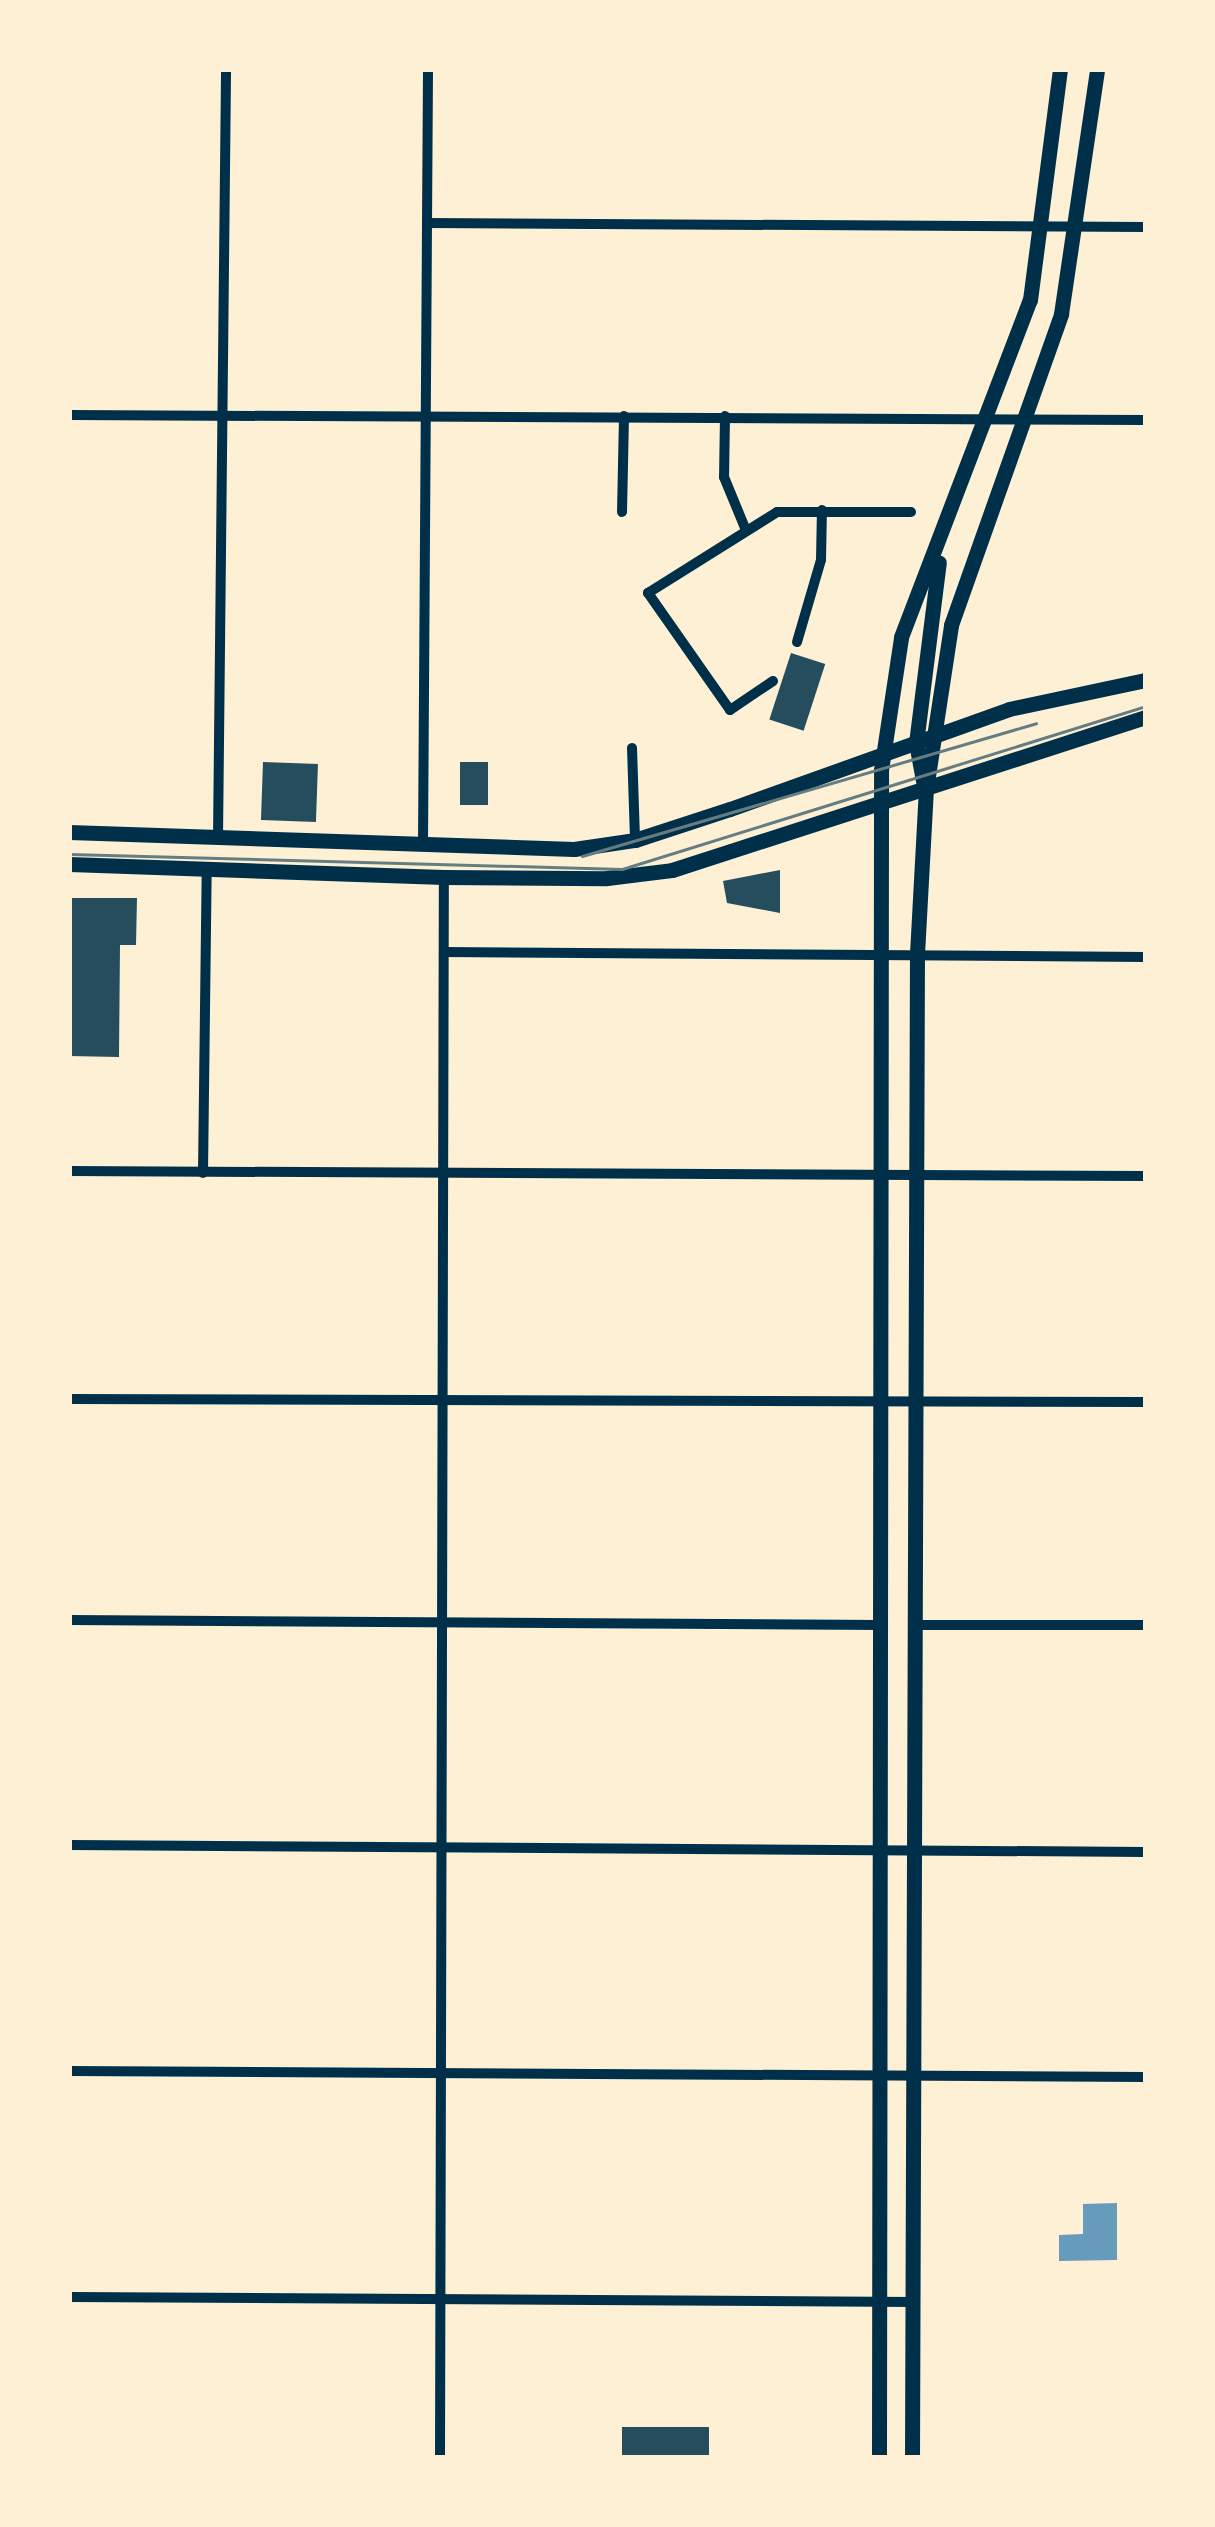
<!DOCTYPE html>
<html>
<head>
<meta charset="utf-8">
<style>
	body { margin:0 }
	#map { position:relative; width:1215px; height:2527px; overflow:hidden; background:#fdf0d5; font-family:"Fira Sans Condensed",sans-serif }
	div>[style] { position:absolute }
	.water>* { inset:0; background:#669bbc }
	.building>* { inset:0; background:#264d5e; transform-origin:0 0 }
	.minor>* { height:10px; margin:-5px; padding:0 5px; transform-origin:5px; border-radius:5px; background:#003049 }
	.secondary>* { height:15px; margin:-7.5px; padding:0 7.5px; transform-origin:7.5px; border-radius:7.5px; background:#003049 }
	.tram>* { height:3px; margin:-1.5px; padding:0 1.5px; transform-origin:1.5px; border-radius:1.5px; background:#657d81 }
	span { translate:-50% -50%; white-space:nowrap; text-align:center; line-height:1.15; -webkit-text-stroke:12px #fdf0d5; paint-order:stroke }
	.frame { position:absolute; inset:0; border:72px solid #fdf0d5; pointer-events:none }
</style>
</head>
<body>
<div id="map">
	<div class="water">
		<i style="clip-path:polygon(1117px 2203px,1117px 2260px,1059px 2261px,1059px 2235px,1083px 2234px,1083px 2204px)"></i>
	</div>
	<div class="building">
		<i style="left:791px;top:653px;width:36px;height:70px;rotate:18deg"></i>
		<i style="left:263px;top:762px;width:55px;height:58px;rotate:2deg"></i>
		<i style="left:460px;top:762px;width:28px;height:43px"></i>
		<i style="clip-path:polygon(780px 870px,780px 913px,727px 903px,723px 881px)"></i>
		<i style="clip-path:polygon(69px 898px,137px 898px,136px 945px,120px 945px,119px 1057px,69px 1056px)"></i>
		<i style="left:622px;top:2427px;width:87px;height:28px"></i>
	</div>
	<div class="minor">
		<i style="left:427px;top:223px;width:719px;rotate:0.32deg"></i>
		<i style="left:69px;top:415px;width:1077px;rotate:0.27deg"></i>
		<i style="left:725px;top:416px;width:61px;rotate:90.9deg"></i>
		<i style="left:724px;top:477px;width:55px;rotate:67.6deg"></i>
		<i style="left:622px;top:512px;width:96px;rotate:-88.8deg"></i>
		<i style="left:797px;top:642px;width:85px;rotate:-73.7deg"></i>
		<i style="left:821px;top:560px;width:50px;rotate:-88.9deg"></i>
		<i style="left:773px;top:681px;width:52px;rotate:146deg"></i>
		<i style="left:730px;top:710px;width:143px;rotate:-125deg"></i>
		<i style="left:648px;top:593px;width:152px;rotate:-32.1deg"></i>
		<i style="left:777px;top:512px;width:134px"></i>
		<i style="left:632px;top:748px;width:92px;rotate:88.1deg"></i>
		<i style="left:218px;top:838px;width:769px;rotate:-89.4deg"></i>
		<i style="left:423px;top:845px;width:776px;rotate:-89.63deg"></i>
		<i style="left:444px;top:952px;width:702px;rotate:0.41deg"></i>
		<i style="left:69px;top:1171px;width:1077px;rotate:0.27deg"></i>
		<i style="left:203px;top:1173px;width:306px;rotate:-89.3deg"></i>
		<i style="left:69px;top:1399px;width:1077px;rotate:0.16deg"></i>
		<i style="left:69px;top:1620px;width:811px;rotate:0.35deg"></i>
		<i style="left:917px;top:1625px;width:229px"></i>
		<i style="left:69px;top:1845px;width:1077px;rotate:0.37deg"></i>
		<i style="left:69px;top:2071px;width:1077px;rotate:0.32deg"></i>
		<i style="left:69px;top:2297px;width:844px;rotate:0.34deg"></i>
		<i style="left:440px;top:2458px;width:1581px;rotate:-89.86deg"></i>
	</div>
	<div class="secondary">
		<i style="left:924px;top:786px;width:44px;rotate:-100.5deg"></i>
		<i style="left:916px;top:743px;width:182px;rotate:-82.8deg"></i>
		<i style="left:69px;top:832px;width:505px;rotate:1.93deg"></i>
		<i style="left:574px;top:849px;width:62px;rotate:-8.4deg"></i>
		<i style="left:635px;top:840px;width:100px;rotate:-18.1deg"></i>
		<i style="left:730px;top:809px;width:296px;rotate:-19.7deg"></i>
		<i style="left:1009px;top:709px;width:140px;rotate:-12deg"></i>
		<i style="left:69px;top:864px;width:375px;rotate:2deg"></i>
		<i style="left:444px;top:877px;width:163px;rotate:0.4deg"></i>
		<i style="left:607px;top:878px;width:65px;rotate:-7deg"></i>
		<i style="left:672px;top:870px;width:498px;rotate:-17.9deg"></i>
		<i style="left:879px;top:2458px;width:1688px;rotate:-89.93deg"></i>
		<i style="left:881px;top:770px;width:134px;rotate:-81.4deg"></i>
		<i style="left:901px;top:637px;width:361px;rotate:-69.1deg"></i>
		<i style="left:1030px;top:300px;width:233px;rotate:-82.6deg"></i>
		<i style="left:912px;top:2458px;width:1504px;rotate:-89.81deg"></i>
		<i style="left:917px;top:954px;width:165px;rotate:-86.9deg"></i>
		<i style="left:926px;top:789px;width:166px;rotate:-81.3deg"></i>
		<i style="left:951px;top:625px;width:330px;rotate:-70.5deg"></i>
		<i style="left:1061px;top:314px;width:248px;rotate:-81.6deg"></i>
	</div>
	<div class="tram">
		<i style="left:69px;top:854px;width:553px;rotate:1.55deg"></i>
		<i style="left:622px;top:869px;width:549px;rotate:-17.28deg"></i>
		<i style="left:582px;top:856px;width:473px;rotate:-16.3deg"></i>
	</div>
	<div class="frame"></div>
</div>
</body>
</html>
